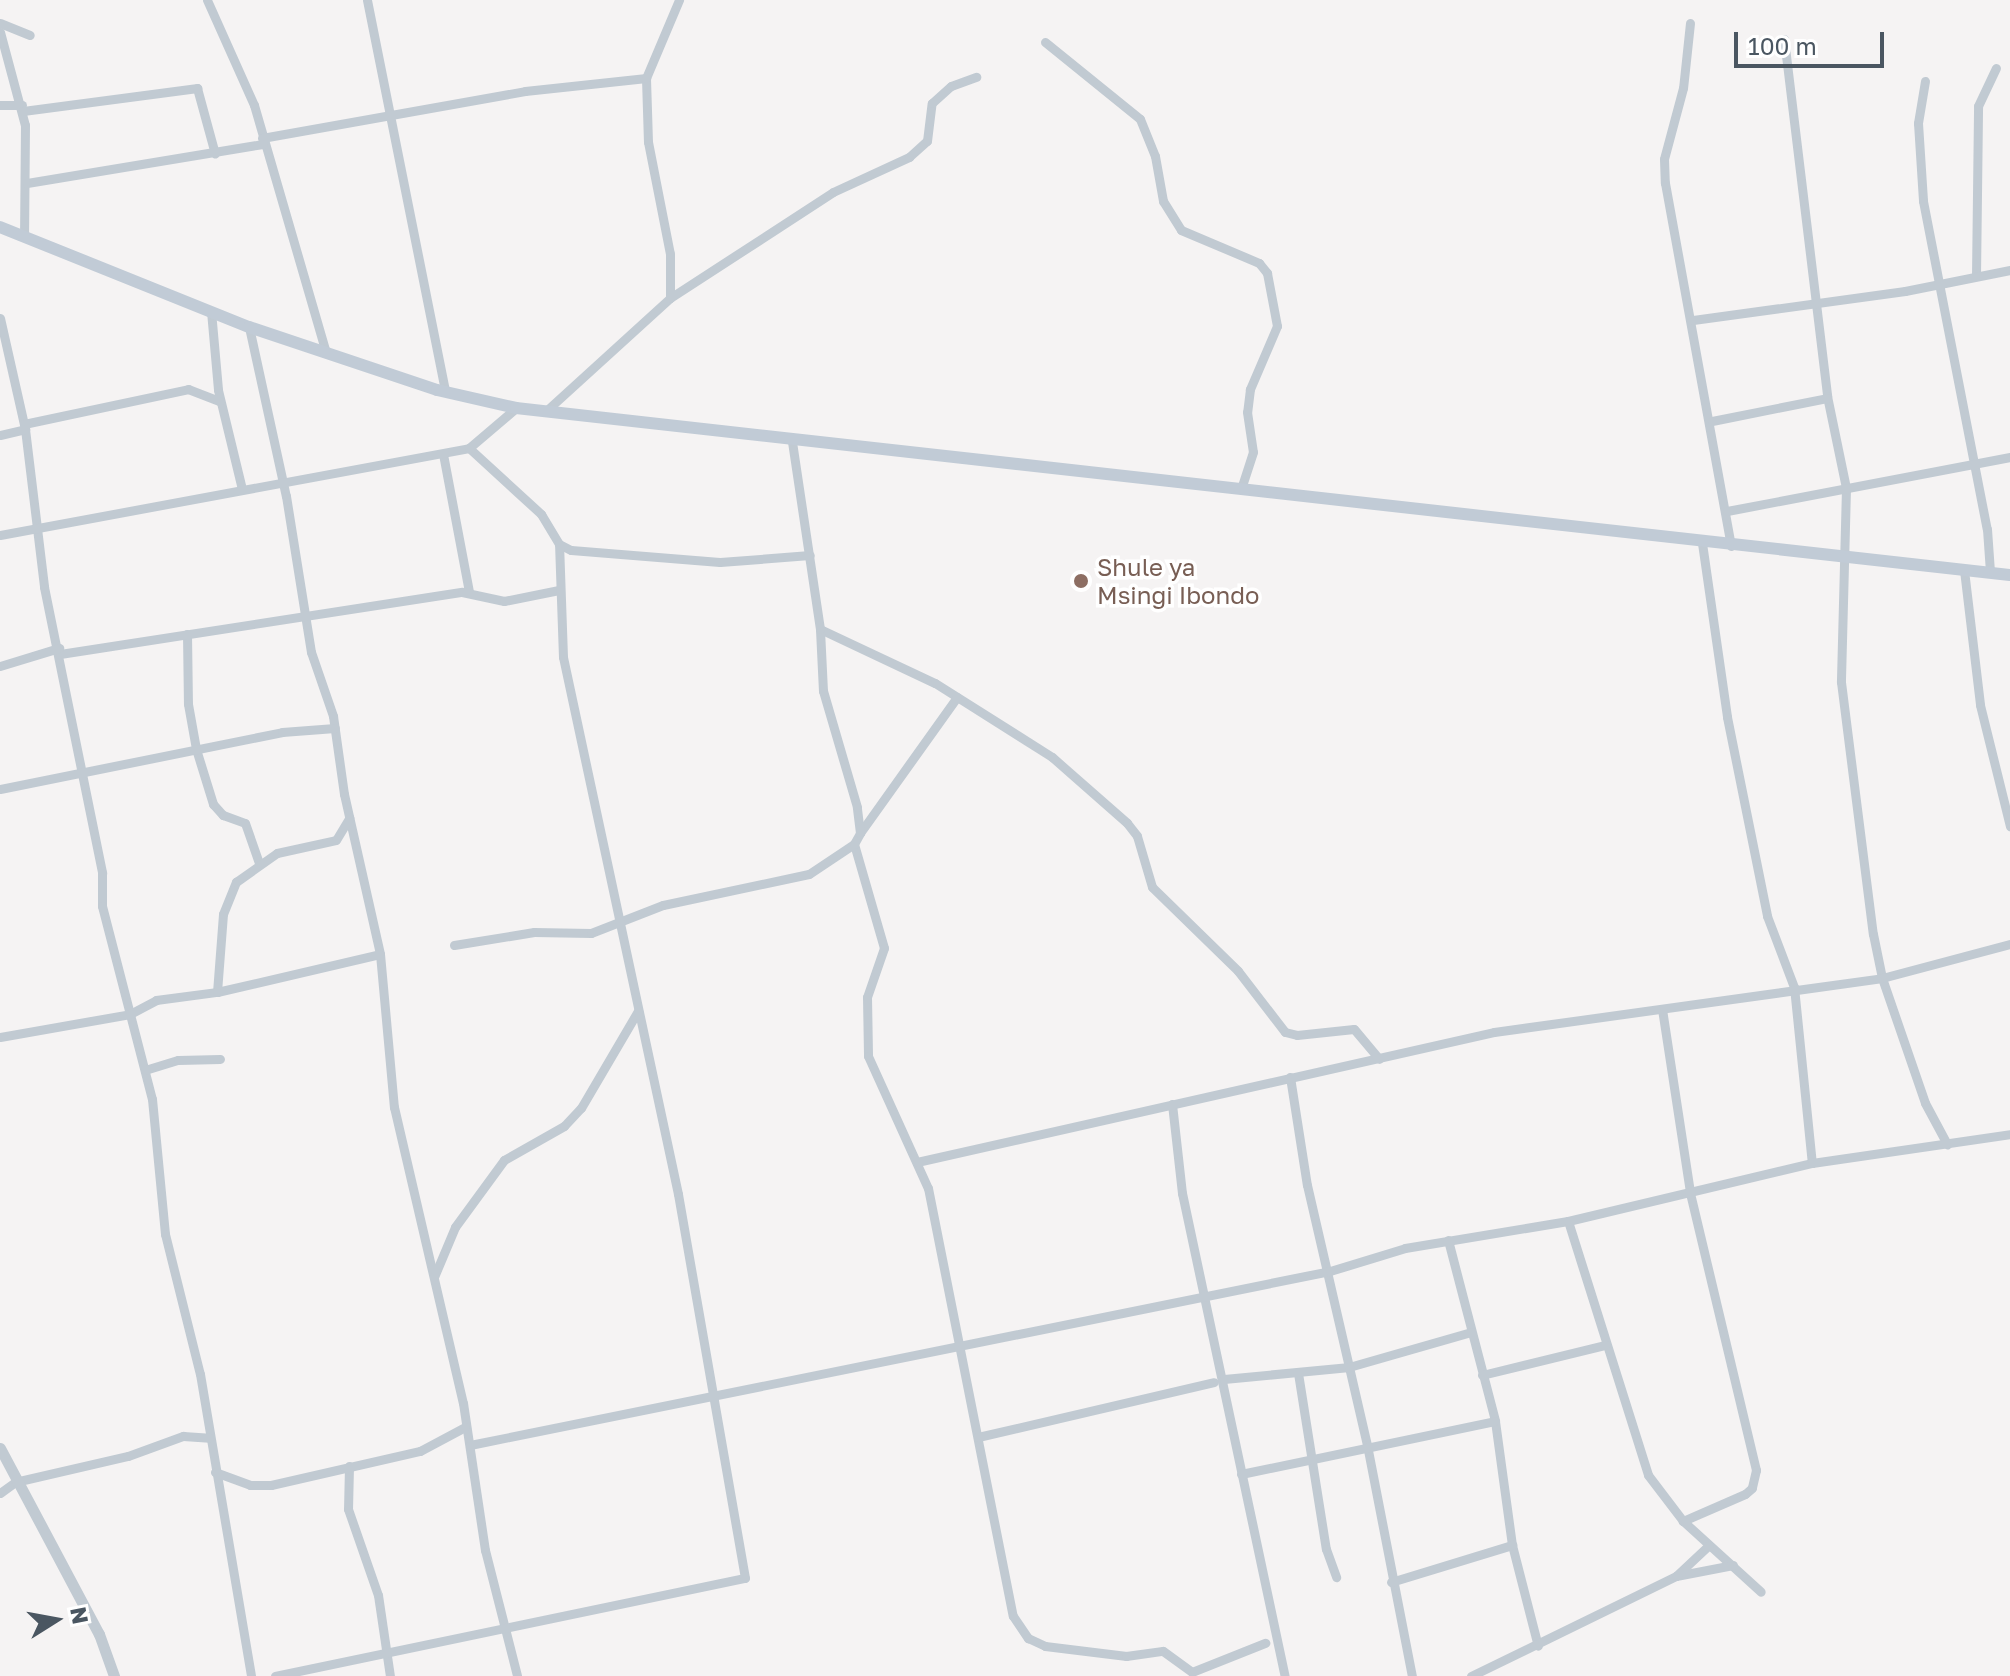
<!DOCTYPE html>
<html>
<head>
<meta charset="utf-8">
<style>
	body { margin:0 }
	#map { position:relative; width:2010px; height:1676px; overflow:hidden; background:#f5f3f3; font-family:"Golos Text",sans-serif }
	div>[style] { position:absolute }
	.minor>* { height:9px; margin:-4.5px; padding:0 4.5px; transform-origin:4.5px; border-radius:4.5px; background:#c1cad2 }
	.tertiary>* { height:11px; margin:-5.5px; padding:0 5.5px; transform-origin:5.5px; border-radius:5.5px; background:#c1cad2 }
	.secondary>* { height:12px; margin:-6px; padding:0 6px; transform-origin:6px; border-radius:6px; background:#c1cbd6 }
	.dots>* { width:22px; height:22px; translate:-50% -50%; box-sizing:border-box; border:4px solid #fff; border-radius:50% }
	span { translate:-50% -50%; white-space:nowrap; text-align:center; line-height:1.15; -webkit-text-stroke:7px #fff; paint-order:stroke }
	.education-label { font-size:24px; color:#785e54 }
	.left { translate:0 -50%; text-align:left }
	.north { position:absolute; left:16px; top:1580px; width:80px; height:80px; -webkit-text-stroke:6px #fff; paint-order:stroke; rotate:79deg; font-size:22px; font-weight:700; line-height:32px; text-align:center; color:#4a5661 }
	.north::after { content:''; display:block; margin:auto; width:28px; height:36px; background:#4a5661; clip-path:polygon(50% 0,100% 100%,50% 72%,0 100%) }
	.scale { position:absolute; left:1734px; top:32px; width:150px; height:36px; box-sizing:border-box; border:4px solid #4a5661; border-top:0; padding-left:10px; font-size:24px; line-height:28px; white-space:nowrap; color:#4a5661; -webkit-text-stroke:6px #fff; paint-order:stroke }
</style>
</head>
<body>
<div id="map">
	<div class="minor">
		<i style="left:207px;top:0;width:115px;rotate:65.9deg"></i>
		<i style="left:254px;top:105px;width:258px;rotate:73.8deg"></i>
		<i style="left:367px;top:0;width:399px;rotate:78.7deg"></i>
		<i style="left:0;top:23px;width:32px;rotate:22deg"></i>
		<i style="left:1690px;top:23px;width:65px;rotate:96.1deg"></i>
		<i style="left:1683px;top:88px;width:73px;rotate:105deg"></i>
		<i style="left:1664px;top:159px;width:24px;rotate:88deg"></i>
		<i style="left:1665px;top:183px;width:369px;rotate:79.7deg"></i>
		<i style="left:0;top:32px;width:96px;rotate:75deg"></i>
		<i style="left:25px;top:125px;width:111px;rotate:90.5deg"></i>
		<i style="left:1784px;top:39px;width:360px;rotate:83.1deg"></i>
		<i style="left:1827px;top:396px;width:94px;rotate:78.3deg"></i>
		<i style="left:1846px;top:488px;width:194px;rotate:91.5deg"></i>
		<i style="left:1841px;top:682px;width:254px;rotate:82.8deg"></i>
		<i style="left:1873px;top:934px;width:45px;rotate:78.4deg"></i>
		<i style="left:1882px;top:978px;width:132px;rotate:71deg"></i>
		<i style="left:1925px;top:1103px;width:47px;rotate:61.8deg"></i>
		<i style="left:1045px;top:42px;width:122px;rotate:39deg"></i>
		<i style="left:1140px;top:119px;width:40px;rotate:68deg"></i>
		<i style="left:1155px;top:156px;width:46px;rotate:79.9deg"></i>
		<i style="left:1163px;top:201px;width:34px;rotate:58deg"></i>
		<i style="left:1181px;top:230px;width:85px;rotate:22.9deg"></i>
		<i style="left:1259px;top:263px;width:13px;rotate:51deg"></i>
		<i style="left:1267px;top:273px;width:54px;rotate:79.3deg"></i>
		<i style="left:1277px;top:326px;width:69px;rotate:113.2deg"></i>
		<i style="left:1250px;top:389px;width:23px;rotate:97deg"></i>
		<i style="left:1247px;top:412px;width:40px;rotate:81.5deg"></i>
		<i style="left:1253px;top:452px;width:38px;rotate:108deg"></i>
		<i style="left:1925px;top:81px;width:43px;rotate:99.5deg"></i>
		<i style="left:1918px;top:123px;width:78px;rotate:86.3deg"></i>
		<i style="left:1923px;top:201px;width:334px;rotate:79deg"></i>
		<i style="left:1987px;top:529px;width:43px;rotate:86deg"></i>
		<i style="left:0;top:105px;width:22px"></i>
		<i style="left:23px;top:111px;width:176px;rotate:-7.5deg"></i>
		<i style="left:197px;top:88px;width:68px;rotate:74.7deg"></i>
		<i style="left:262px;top:138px;width:267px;rotate:-10.1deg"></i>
		<i style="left:525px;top:91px;width:122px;rotate:-6.1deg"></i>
		<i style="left:27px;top:183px;width:239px;rotate:-9.4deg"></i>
		<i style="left:1976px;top:276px;width:170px;rotate:-89.3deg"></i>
		<i style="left:1978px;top:106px;width:42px;rotate:-64.7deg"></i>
		<i style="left:670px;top:298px;width:194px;rotate:-33deg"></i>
		<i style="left:833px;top:192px;width:84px;rotate:-24.7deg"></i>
		<i style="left:909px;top:157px;width:24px;rotate:-42deg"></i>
		<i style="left:927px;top:141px;width:38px;rotate:-83deg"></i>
		<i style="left:932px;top:103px;width:25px;rotate:-42deg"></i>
		<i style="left:951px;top:86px;width:27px;rotate:-20deg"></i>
		<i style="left:211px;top:311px;width:79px;rotate:84.9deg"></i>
		<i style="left:218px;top:390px;width:102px;rotate:76.4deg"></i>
		<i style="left:0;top:318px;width:114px;rotate:77.3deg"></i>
		<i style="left:25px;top:429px;width:159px;rotate:83.1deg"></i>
		<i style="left:44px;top:587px;width:292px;rotate:78.5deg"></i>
		<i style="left:102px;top:873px;width:33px;rotate:90deg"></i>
		<i style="left:102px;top:906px;width:199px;rotate:75.5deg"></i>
		<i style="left:152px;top:1099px;width:136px;rotate:84.5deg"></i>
		<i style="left:165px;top:1234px;width:144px;rotate:76deg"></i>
		<i style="left:200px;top:1374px;width:306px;rotate:80.4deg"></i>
		<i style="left:1693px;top:320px;width:214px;rotate:-7.8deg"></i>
		<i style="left:1905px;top:291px;width:107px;rotate:-11.3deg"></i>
		<i style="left:249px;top:327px;width:173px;rotate:77.7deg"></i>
		<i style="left:286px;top:496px;width:158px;rotate:80.9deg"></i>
		<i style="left:311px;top:652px;width:68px;rotate:71deg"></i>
		<i style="left:333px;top:716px;width:79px;rotate:82deg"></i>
		<i style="left:344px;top:794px;width:164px;rotate:77.3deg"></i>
		<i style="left:380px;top:954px;width:154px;rotate:84.8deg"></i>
		<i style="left:394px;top:1107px;width:304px;rotate:76.9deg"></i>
		<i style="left:463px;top:1403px;width:149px;rotate:81.5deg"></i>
		<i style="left:485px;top:1550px;width:130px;rotate:75.7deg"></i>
		<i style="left:547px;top:410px;width:166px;rotate:-42.3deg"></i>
		<i style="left:670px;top:298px;width:44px;rotate:-90deg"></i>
		<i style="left:670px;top:254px;width:114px;rotate:-101.1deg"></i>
		<i style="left:648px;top:142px;width:64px;rotate:-91.8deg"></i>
		<i style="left:646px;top:78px;width:85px;rotate:-67.1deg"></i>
		<i style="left:1712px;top:421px;width:117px;rotate:-11.3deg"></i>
		<i style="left:24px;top:424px;width:168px;rotate:-12deg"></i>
		<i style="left:188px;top:389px;width:34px;rotate:21deg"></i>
		<i style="left:0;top:435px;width:26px;rotate:-13deg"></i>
		<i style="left:469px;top:448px;width:98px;rotate:42.5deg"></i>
		<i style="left:541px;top:514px;width:35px;rotate:59deg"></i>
		<i style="left:559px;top:544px;width:13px;rotate:27deg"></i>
		<i style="left:571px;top:550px;width:149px;rotate:4.6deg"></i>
		<i style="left:720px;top:562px;width:90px;rotate:-4.4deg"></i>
		<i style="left:443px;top:454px;width:140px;rotate:79.3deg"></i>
		<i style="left:1727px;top:511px;width:288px;rotate:-10.8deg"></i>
		<i style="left:0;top:535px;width:477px;rotate:-10.5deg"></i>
		<i style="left:469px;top:448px;width:62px;rotate:-40.4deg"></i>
		<i style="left:1702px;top:543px;width:176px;rotate:81.8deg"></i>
		<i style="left:1727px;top:717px;width:203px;rotate:78.6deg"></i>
		<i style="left:1767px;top:916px;width:76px;rotate:69.2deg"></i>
		<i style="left:1794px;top:987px;width:177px;rotate:84.2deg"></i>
		<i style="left:1964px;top:570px;width:136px;rotate:83.2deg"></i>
		<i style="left:1980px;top:705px;width:125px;rotate:76.1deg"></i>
		<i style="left:820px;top:629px;width:127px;rotate:25.2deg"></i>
		<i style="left:935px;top:683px;width:138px;rotate:32.3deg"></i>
		<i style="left:1052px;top:757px;width:100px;rotate:41.3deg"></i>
		<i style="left:1127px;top:823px;width:16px;rotate:52deg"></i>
		<i style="left:1137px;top:836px;width:53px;rotate:73.6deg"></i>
		<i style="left:1152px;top:887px;width:120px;rotate:44.3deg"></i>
		<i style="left:1238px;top:971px;width:77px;rotate:52.4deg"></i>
		<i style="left:1285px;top:1032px;width:12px;rotate:14deg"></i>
		<i style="left:1297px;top:1035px;width:57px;rotate:-6deg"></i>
		<i style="left:1354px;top:1029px;width:39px;rotate:50deg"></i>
		<i style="left:187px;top:634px;width:70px;rotate:89.2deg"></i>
		<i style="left:188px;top:704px;width:46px;rotate:79.9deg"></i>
		<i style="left:196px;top:749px;width:58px;rotate:72.8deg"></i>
		<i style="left:213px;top:804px;width:15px;rotate:48deg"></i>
		<i style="left:223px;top:815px;width:23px;rotate:20deg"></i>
		<i style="left:245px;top:823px;width:42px;rotate:70.7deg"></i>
		<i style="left:60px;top:654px;width:407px;rotate:-8.8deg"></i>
		<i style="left:462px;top:592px;width:43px;rotate:12.1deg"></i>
		<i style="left:504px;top:601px;width:56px;rotate:-11.3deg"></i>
		<i style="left:0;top:666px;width:62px;rotate:-17deg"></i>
		<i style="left:0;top:789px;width:288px;rotate:-11.4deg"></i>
		<i style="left:282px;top:732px;width:53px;rotate:-4.3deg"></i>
		<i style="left:860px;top:833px;width:167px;rotate:-54.5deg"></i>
		<i style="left:854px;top:844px;width:108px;rotate:73.9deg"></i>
		<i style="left:884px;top:948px;width:52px;rotate:109.1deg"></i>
		<i style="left:867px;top:997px;width:59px;rotate:89deg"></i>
		<i style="left:868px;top:1056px;width:145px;rotate:65.6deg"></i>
		<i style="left:928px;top:1188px;width:436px;rotate:78.8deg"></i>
		<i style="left:1013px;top:1616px;width:27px;rotate:56deg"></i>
		<i style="left:1028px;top:1638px;width:19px;rotate:25deg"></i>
		<i style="left:1045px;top:1646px;width:82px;rotate:7deg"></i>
		<i style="left:1126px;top:1656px;width:37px;rotate:-8deg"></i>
		<i style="left:1163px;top:1651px;width:36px;rotate:36deg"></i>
		<i style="left:1192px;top:1672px;width:79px;rotate:-21.7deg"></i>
		<i style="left:454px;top:945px;width:81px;rotate:-9.2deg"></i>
		<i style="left:534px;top:932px;width:57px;rotate:1deg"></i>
		<i style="left:591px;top:933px;width:77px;rotate:-21.3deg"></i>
		<i style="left:663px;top:905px;width:149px;rotate:-12deg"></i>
		<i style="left:809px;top:874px;width:54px;rotate:-33.7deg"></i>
		<i style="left:854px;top:844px;width:13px;rotate:-61deg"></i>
		<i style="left:860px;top:833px;width:26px;rotate:-97deg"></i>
		<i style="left:857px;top:807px;width:121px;rotate:-106.3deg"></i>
		<i style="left:823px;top:691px;width:62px;rotate:-92.8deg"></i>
		<i style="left:820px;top:629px;width:190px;rotate:-98.5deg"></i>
		<i style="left:217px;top:992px;width:78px;rotate:-85.6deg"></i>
		<i style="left:223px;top:914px;width:35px;rotate:-68deg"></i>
		<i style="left:236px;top:882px;width:50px;rotate:-35.3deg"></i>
		<i style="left:277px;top:853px;width:60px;rotate:-12.4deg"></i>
		<i style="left:336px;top:840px;width:26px;rotate:-59deg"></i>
		<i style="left:1662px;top:1009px;width:186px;rotate:81.3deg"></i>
		<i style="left:1690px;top:1193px;width:285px;rotate:76.6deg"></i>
		<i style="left:1756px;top:1470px;width:18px;rotate:103deg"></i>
		<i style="left:1752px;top:1488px;width:9px;rotate:139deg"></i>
		<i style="left:1745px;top:1494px;width:68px;rotate:156.5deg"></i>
		<i style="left:0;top:1037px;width:132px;rotate:-10deg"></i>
		<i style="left:130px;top:1014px;width:30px;rotate:-28deg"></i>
		<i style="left:156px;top:1000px;width:62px;rotate:-7.5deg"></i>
		<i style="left:217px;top:992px;width:167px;rotate:-13.1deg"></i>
		<i style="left:145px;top:1070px;width:34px;rotate:-17deg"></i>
		<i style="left:178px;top:1060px;width:42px;rotate:-1.4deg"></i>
		<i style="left:1290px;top:1077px;width:109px;rotate:81.1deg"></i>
		<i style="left:1307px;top:1185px;width:267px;rotate:77deg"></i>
		<i style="left:1367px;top:1445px;width:235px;rotate:79deg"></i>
		<i style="left:1172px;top:1104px;width:90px;rotate:83.6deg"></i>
		<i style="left:1182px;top:1193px;width:494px;rotate:78deg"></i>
		<i style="left:917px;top:1162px;width:591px;rotate:-12.7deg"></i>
		<i style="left:1494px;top:1032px;width:392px;rotate:-7.9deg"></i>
		<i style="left:1882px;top:978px;width:132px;rotate:-14.9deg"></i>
		<i style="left:1568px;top:1221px;width:266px;rotate:72.5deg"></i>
		<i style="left:1648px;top:1475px;width:58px;rotate:52.7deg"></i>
		<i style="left:1683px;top:1521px;width:105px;rotate:42.3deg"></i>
		<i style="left:1448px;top:1240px;width:187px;rotate:75.4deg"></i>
		<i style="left:1495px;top:1421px;width:125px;rotate:82.2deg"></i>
		<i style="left:1512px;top:1545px;width:104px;rotate:75.6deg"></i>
		<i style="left:434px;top:1277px;width:54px;rotate:-67.2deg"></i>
		<i style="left:455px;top:1227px;width:83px;rotate:-53.8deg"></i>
		<i style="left:504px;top:1160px;width:69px;rotate:-29.5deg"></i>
		<i style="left:564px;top:1126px;width:25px;rotate:-47deg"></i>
		<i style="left:581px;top:1108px;width:113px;rotate:-59.6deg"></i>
		<i style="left:1298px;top:1373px;width:178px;rotate:81deg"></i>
		<i style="left:1326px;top:1549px;width:30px;rotate:70deg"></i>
		<i style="left:1482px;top:1375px;width:127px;rotate:-13.7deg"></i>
		<i style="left:1224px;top:1379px;width:126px;rotate:-5.5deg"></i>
		<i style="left:1349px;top:1367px;width:127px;rotate:-16deg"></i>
		<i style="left:978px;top:1437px;width:242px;rotate:-13.1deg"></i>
		<i style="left:470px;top:1445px;width:877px;rotate:-11.44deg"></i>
		<i style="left:1330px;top:1271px;width:78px;rotate:-17deg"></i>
		<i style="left:1405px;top:1248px;width:165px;rotate:-9.4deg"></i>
		<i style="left:1568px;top:1221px;width:251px;rotate:-13.4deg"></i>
		<i style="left:1812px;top:1163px;width:200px;rotate:-8.3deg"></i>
		<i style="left:349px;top:1466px;width:43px;rotate:91.3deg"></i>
		<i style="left:348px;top:1509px;width:91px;rotate:70.8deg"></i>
		<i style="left:378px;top:1595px;width:82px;rotate:81.6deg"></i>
		<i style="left:215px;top:1472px;width:37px;rotate:20deg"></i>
		<i style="left:250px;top:1485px;width:21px"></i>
		<i style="left:271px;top:1485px;width:153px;rotate:-12.9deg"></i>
		<i style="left:420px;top:1451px;width:51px;rotate:-28.1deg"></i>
		<i style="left:1241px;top:1474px;width:259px;rotate:-11.8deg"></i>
		<i style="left:0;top:1493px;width:19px;rotate:-36deg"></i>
		<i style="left:15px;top:1482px;width:116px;rotate:-13deg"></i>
		<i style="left:128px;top:1456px;width:59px;rotate:-20deg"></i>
		<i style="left:183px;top:1436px;width:26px;rotate:4deg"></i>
		<i style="left:1676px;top:1576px;width:58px;rotate:-10.9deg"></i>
		<i style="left:1391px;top:1582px;width:127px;rotate:-17deg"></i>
		<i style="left:275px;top:1676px;width:480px;rotate:-11.8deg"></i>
		<i style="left:745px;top:1578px;width:390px;rotate:-99.9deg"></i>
		<i style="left:678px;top:1194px;width:549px;rotate:-102.09deg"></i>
		<i style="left:563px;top:657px;width:113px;rotate:-92deg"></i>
		<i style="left:1471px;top:1676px;width:228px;rotate:-26deg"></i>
		<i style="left:1676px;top:1576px;width:45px;rotate:-43.2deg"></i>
	</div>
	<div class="tertiary">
		<i style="left:0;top:1448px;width:211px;rotate:62deg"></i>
		<i style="left:99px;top:1634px;width:45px;rotate:70.3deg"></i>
	</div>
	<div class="secondary">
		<i style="left:0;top:227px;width:268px;rotate:21.9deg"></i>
		<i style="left:249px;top:327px;width:198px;rotate:18.5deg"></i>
		<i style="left:437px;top:390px;width:81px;rotate:12.8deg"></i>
		<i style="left:516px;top:408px;width:1503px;rotate:6.38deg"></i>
	</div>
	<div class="dots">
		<i style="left:1081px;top:581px;background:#8d6e63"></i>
	</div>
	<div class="education-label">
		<span class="left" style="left:1097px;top:581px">Shule ya<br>Msingi Ibondo</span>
	</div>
	<div class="north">N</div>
	<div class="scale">100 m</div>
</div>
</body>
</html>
